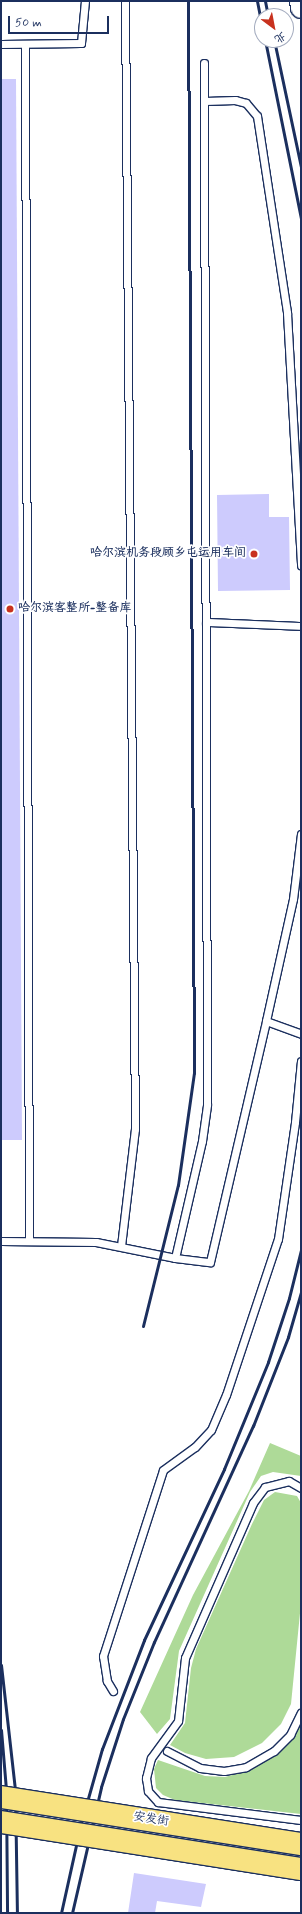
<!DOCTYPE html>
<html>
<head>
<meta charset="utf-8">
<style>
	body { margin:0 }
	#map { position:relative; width:302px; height:1914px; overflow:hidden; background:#fff; font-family:Mynerve,"LXGW WenKai TC",sans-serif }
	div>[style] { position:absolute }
	.green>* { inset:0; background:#aeda98 }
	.building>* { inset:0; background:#cdcbfd }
	.roads { filter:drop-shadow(1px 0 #1b2f5e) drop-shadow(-1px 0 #1b2f5e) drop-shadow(0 1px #1b2f5e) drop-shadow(0 -1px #1b2f5e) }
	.lane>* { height:7px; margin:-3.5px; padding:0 3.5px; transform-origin:3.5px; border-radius:3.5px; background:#fff }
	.secondary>* { height:20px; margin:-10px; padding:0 10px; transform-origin:10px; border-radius:10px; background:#fff }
	.rail>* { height:3px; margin:-1.5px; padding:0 1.5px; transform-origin:1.5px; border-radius:1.5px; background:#1b2f5e }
	.bridges { filter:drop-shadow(1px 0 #1b2f5e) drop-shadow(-1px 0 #1b2f5e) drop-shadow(0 1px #1b2f5e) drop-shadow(0 -1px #1b2f5e) }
	.highway-bridge>* { height:22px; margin:-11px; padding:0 11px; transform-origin:11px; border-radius:11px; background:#f8e281 }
	.dots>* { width:11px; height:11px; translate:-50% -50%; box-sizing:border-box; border:2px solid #fff; border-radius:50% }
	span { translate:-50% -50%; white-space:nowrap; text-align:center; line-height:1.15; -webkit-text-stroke:3.5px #fff; paint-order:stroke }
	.poi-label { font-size:12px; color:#1b2f5e; font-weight:700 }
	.right { translate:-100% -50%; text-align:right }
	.left { translate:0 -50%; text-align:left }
	.street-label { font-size:12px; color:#1b2f5e }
	.frame { position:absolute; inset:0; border:2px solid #1b2f5e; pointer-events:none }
	.north { position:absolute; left:254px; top:8px; width:40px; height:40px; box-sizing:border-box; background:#fff; border:1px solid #a4acbf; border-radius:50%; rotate:148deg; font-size:11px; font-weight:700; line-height:16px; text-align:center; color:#1b2f5e }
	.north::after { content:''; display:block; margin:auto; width:14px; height:18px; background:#c8321e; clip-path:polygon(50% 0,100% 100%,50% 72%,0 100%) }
	.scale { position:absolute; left:8px; top:16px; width:101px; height:18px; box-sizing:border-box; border:2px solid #1b2f5e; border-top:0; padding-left:5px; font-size:12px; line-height:14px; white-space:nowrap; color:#1b2f5e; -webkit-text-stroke:3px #fff; paint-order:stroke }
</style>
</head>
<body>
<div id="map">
	<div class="green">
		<i style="clip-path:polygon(270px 1443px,301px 1456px,301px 1476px,273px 1472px,261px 1476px,250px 1492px,179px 1651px,170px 1719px,157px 1734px,140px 1712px,193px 1595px,249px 1491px)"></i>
		<i style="clip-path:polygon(275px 1492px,297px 1496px,301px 1503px,301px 1603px,291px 1704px,281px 1724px,262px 1743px,234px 1757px,206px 1759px,185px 1753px,170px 1745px,185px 1723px,191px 1668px,196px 1649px,252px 1524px,264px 1500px)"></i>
		<i style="clip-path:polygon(301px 1724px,301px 1814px,175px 1800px,163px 1795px,156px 1788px,154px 1769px,158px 1760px,205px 1776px,225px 1777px,247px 1771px,269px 1759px,285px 1746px)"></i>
	</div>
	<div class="building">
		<i style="clip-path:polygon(1px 79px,16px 79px,22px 1140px,1px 1140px)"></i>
		<i style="clip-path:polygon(269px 494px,269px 517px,289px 517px,290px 590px,218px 591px,217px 495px)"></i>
		<i style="clip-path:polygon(134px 1873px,206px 1884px,201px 1907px,157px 1901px,155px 1913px,128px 1913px)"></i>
	</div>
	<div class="roads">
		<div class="lane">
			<i style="left:1px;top:44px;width:80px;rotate:-0.7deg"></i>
			<i style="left:81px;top:43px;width:42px;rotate:-84.6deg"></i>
			<i style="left:25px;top:46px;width:1194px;rotate:89.81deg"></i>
			<i style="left:205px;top:101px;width:30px;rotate:-2deg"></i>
			<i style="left:235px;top:100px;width:11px;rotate:15deg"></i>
			<i style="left:246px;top:103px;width:17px;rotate:50deg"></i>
			<i style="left:257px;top:116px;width:199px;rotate:81.3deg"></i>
			<i style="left:287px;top:313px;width:253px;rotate:86.8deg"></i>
			<i style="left:206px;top:622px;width:95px;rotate:2.4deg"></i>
			<i style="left:301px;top:834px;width:65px;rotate:97deg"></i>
			<i style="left:293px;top:899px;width:125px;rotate:102.5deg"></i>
			<i style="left:266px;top:1021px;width:37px;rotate:20deg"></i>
			<i style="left:1px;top:1241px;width:95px;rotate:0.6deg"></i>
			<i style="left:96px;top:1242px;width:81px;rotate:11.4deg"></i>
			<i style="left:175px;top:1258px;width:120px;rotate:-77deg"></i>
			<i style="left:202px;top:1141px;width:37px;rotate:-82deg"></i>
			<i style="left:207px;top:1104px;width:1041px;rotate:-90.17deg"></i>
			<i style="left:121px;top:1246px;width:118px;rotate:-83.2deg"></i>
			<i style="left:135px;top:1129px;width:1128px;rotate:-90.51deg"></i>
			<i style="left:175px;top:1258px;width:35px;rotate:7deg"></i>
			<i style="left:210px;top:1262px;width:247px;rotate:-76.9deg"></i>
			<i style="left:301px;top:1488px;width:14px;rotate:-150deg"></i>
			<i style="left:289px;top:1481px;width:25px;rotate:166deg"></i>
			<i style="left:265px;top:1487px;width:20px;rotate:127deg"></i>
			<i style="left:253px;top:1503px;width:169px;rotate:113.7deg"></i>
			<i style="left:185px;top:1658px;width:63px;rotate:96.3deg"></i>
			<i style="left:178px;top:1721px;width:46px;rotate:126.1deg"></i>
			<i style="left:151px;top:1758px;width:21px;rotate:104deg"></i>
			<i style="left:146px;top:1778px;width:13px;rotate:81deg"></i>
			<i style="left:148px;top:1791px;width:15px;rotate:48deg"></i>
			<i style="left:158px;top:1802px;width:144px;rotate:7.2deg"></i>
			<i style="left:113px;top:1691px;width:12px;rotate:-121deg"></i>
			<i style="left:107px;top:1681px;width:25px;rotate:-99deg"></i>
			<i style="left:103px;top:1656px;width:195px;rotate:-72.1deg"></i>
			<i style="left:163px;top:1470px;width:39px;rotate:-36deg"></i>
			<i style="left:195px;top:1447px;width:23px;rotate:-47deg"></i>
			<i style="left:211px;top:1430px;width:38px;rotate:-67deg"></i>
			<i style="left:226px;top:1395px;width:164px;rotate:-71.6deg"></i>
			<i style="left:278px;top:1239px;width:118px;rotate:-81.7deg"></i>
			<i style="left:295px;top:1122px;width:61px;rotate:-84.4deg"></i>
			<i style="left:167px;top:1751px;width:37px;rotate:27deg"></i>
			<i style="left:200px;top:1768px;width:24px;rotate:7deg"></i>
			<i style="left:224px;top:1771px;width:22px;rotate:-10deg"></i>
			<i style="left:246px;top:1767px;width:32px;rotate:-30deg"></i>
			<i style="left:274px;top:1751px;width:23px;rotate:-45deg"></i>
			<i style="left:290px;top:1735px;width:25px;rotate:-64deg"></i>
		</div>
		<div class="secondary">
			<i style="left:300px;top:1px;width:7px;rotate:82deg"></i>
		</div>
	</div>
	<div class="rail">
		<i style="left:257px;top:1px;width:25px;rotate:79deg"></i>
		<i style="left:265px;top:1px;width:15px;rotate:79deg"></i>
		<i style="left:265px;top:40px;width:183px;rotate:78.6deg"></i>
		<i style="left:274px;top:40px;width:130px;rotate:78deg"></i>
		<i style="left:143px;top:1326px;width:145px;rotate:-76.1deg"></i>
		<i style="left:178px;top:1185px;width:113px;rotate:-81.9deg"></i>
		<i style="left:194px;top:1073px;width:1072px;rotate:-90.32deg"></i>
		<i style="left:1px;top:1665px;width:125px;rotate:83.6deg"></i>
		<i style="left:15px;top:1789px;width:124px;rotate:89.1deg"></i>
		<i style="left:1px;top:1730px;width:60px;rotate:85.2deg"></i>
		<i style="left:6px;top:1790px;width:123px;rotate:89.5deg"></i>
		<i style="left:61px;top:1913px;width:92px;rotate:-77.5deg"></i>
		<i style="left:81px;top:1823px;width:77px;rotate:-74.2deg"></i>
		<i style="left:102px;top:1749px;width:117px;rotate:-68.9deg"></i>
		<i style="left:144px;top:1640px;width:189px;rotate:-64.9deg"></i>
		<i style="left:224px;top:1469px;width:116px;rotate:-67.6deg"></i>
		<i style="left:268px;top:1362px;width:67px;rotate:-71.8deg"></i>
		<i style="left:289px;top:1298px;width:49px;rotate:-76deg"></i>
		<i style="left:72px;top:1913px;width:129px;rotate:-77deg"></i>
		<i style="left:101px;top:1787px;width:71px;rotate:-72.1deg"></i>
		<i style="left:123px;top:1719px;width:83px;rotate:-68.1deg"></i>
		<i style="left:154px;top:1642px;width:238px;rotate:-65.4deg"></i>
		<i style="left:253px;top:1426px;width:96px;rotate:-68.5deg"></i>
		<i style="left:288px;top:1337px;width:47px;rotate:-73.9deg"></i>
	</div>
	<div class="bridges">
		<div class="highway-bridge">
			<i style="left:1px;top:1797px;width:304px;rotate:8.9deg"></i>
			<i style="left:1px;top:1822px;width:304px;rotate:8.9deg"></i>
		</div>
	</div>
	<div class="dots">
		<i style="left:254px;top:554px;background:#c8321e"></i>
		<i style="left:10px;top:609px;background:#c8321e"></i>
	</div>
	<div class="poi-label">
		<span class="right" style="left:246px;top:554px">哈尔滨机务段顾乡屯运用车间</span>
		<span class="left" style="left:18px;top:609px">哈尔滨客整所-整备库</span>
	</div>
	<div class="street-label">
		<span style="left:151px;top:1820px;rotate:9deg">安发街</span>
	</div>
	<div class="frame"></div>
	<div class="north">北</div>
	<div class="scale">50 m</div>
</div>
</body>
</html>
